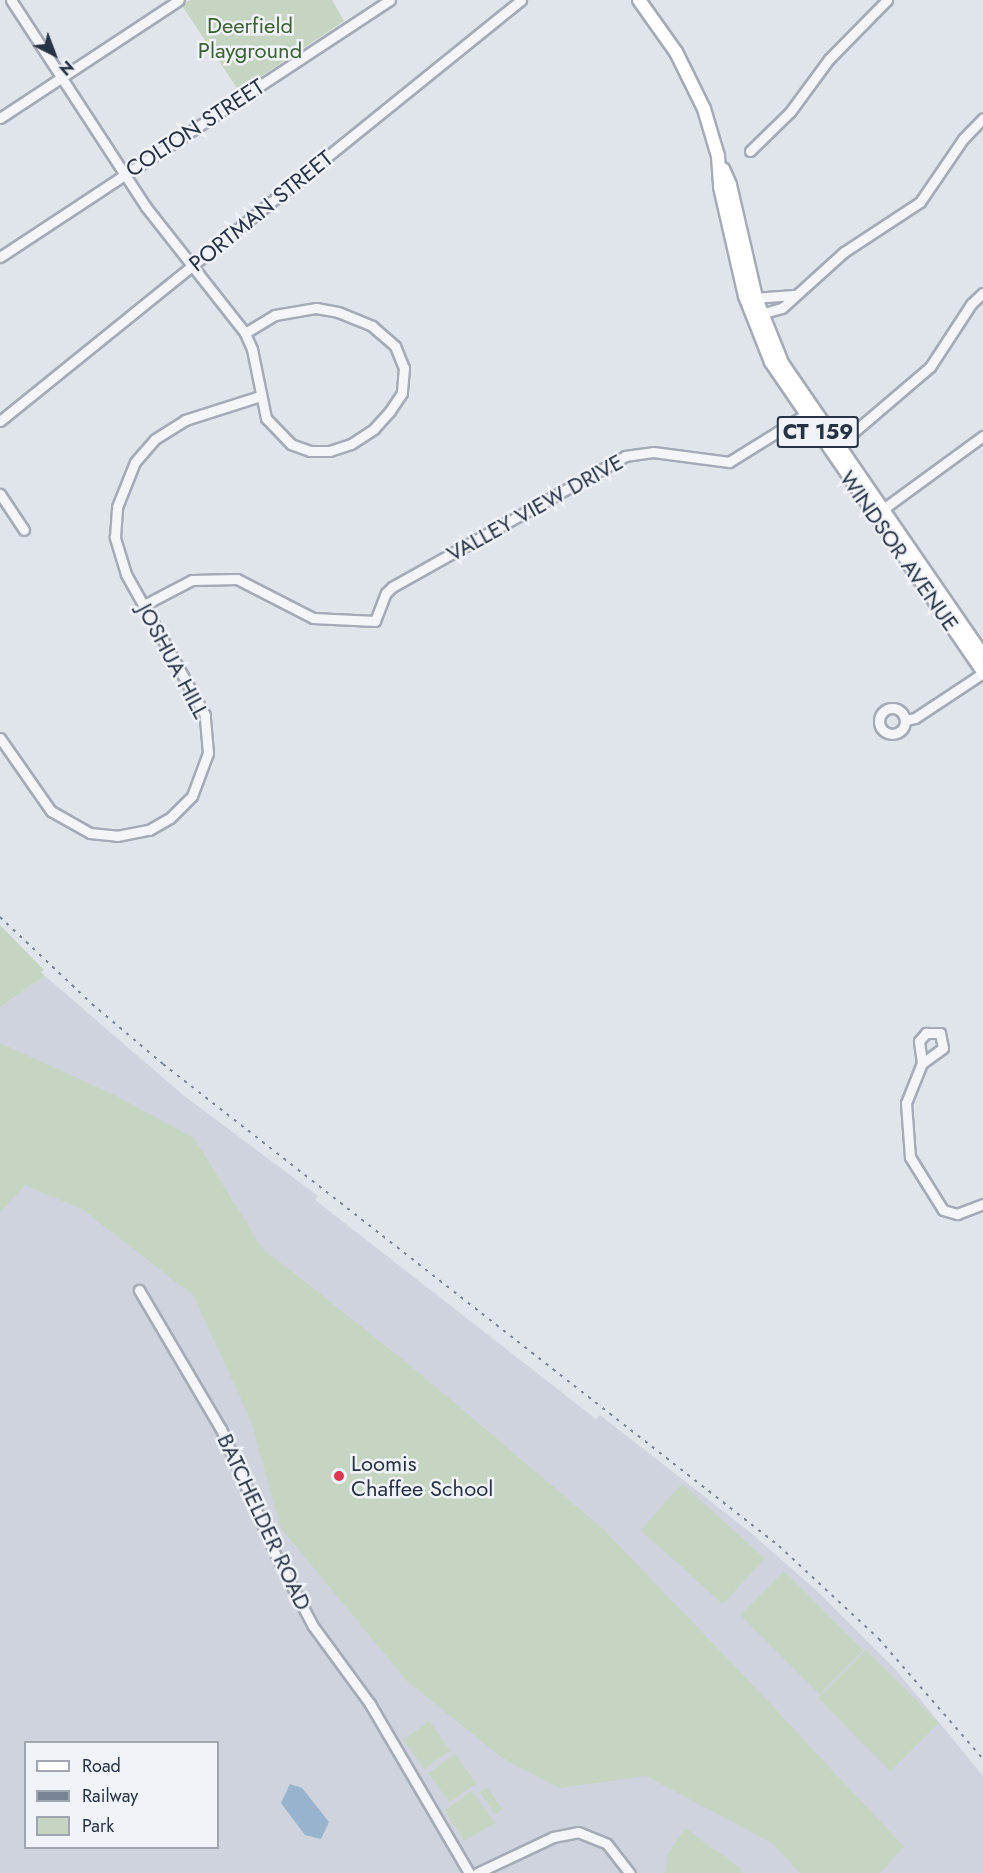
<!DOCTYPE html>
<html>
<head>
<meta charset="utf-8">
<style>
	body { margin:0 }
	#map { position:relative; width:983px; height:1873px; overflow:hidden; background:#e0e4eb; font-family:Jost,sans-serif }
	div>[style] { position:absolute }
	.built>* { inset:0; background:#ced3dd }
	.green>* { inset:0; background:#c6d5c1; transform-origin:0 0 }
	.water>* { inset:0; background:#98b3ce }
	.roads { filter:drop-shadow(2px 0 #a5abb6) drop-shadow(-2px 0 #a5abb6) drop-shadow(0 2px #a5abb6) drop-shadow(0 -2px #a5abb6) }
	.minor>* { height:9px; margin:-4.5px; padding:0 4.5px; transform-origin:4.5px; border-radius:4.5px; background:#f4f5f8 }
	.minor>.ring { margin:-4.5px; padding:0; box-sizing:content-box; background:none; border:9px solid #f4f5f8; border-radius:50% }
	.major>* { height:12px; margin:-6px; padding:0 6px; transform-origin:6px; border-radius:6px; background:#fff }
	.rail>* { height:2px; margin-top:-1px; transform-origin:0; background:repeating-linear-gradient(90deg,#788496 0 3px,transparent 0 9px) }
	.dots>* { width:16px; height:16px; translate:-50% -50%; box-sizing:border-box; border:3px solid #f0f3f8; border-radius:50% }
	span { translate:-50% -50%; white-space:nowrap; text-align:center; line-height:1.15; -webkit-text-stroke:5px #f0f3f8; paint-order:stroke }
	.shield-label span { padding:2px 4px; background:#f0f3f8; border:2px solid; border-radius:4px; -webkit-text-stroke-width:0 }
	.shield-label { font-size:21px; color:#273244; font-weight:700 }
	.park-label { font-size:22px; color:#3c6133 }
	.street-label { font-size:22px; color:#273244 }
	.poi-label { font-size:22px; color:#273244 }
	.left { translate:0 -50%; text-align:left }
	.legend { position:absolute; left:24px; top:1741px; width:195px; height:108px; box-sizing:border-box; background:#f0f3f8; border:2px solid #a0a6b0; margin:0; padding:8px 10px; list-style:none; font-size:18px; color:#273244 }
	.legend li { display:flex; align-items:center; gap:12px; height:30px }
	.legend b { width:30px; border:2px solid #a0a6b0 }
	.north { position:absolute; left:24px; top:24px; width:60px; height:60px; -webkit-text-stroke:4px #f0f3f8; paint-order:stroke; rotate:138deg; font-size:16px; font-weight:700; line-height:24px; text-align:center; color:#273244 }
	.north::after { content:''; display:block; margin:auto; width:21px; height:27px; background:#273244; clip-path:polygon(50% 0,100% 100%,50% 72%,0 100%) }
</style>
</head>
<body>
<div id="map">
	<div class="built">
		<i style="clip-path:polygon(evenodd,45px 976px,183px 1095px,318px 1196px,315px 1200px,596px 1419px,600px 1415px,751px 1533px,817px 1591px,896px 1670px,983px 1776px,983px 1873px,0 1873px,0 1007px,45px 976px,26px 1742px,218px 1742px,218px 1848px,26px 1848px,26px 1742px)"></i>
	</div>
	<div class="green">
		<i style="clip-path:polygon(191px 0,332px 0,344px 21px,239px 91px,181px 4px)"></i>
		<i style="clip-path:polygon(0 925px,44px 970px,41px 972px,45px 976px,0 1007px)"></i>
		<i style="clip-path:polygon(0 1043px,112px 1094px,194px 1138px,262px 1248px,412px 1367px,603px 1529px,747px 1679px,904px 1847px,880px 1873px,800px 1873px,772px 1843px,646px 1776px,559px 1788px,501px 1757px,406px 1680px,281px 1528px,251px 1421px,194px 1296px,82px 1209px,25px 1185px,0 1212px)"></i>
		<i style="left:682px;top:1484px;width:111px;height:62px;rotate:42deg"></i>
		<i style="left:784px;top:1571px;width:112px;height:62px;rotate:45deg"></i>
		<i style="left:866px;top:1650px;width:103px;height:68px;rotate:45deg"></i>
		<i style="left:429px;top:1721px;width:36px;height:32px;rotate:54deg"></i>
		<i style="left:455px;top:1754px;width:36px;height:33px;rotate:54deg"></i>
		<i style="left:487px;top:1787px;width:27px;height:9px;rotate:56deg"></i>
		<i style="clip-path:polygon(472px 1791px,495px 1823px,464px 1841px,445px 1810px)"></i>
		<i style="clip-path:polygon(685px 1828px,740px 1868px,741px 1873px,666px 1873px,667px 1855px)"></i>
	</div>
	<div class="water">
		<i style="clip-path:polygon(290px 1784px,302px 1788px,329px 1822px,321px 1839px,305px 1835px,281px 1803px)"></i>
	</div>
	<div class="roads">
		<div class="minor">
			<i style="left:11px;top:0;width:247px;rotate:56.9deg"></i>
			<i style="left:146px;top:207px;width:160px;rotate:51.8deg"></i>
			<i style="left:0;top:118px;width:214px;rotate:-33.4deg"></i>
			<i style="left:750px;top:151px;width:56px;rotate:-44.3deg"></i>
			<i style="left:790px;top:112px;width:66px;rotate:-53.7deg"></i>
			<i style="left:829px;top:59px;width:83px;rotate:-45.5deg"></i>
			<i style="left:0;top:257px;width:467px;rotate:-33.4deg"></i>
			<i style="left:753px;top:298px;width:41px;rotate:-4.2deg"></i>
			<i style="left:316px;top:308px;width:22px;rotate:10deg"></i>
			<i style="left:338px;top:312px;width:37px;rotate:22deg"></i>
			<i style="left:372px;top:326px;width:30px;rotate:41deg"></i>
			<i style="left:395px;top:346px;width:24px;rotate:68deg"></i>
			<i style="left:404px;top:368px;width:25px;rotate:95deg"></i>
			<i style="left:402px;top:393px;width:22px;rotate:124deg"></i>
			<i style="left:390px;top:411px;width:24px;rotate:132deg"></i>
			<i style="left:374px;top:429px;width:27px;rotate:147deg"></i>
			<i style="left:351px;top:444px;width:22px;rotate:162deg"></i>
			<i style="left:330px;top:451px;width:20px;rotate:180deg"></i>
			<i style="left:310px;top:451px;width:20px;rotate:-160deg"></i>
			<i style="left:291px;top:444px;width:36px;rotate:-134deg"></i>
			<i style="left:266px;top:418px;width:70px;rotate:-101.5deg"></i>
			<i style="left:252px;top:349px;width:17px;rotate:-114deg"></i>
			<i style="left:245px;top:333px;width:35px;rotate:-31deg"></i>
			<i style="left:275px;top:315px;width:42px;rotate:-9.7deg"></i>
			<i style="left:757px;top:315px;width:26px;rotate:-16deg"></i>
			<i style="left:782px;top:308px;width:84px;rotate:-42.1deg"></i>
			<i style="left:844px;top:252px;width:91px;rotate:-33.3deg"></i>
			<i style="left:920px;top:202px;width:76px;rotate:-55.7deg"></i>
			<i style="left:963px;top:139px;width:29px;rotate:-46deg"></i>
			<i style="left:0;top:421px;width:670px;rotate:-38.94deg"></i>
			<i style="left:835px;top:448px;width:125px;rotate:-40.5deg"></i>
			<i style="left:930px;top:367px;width:75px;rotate:-56.9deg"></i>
			<i style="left:971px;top:304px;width:16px;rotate:-43deg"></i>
			<i style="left:0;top:494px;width:43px;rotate:56.3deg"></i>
			<i style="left:879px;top:512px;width:129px;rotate:-36.2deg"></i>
			<i style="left:144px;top:605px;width:54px;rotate:-27.5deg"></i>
			<i style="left:192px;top:580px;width:45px;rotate:-1.3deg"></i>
			<i style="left:237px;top:579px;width:85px;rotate:27.2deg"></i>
			<i style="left:313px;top:618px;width:62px;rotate:2.8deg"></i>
			<i style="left:375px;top:621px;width:30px;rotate:-69deg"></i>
			<i style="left:386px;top:593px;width:8px;rotate:-45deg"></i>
			<i style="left:392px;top:587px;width:267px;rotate:-29.3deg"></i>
			<i style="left:625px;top:456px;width:28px;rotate:-8deg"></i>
			<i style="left:653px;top:452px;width:77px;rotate:7.5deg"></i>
			<i style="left:729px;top:462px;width:97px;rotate:-31.9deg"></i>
			<i class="ring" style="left:879px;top:708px;width:17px;height:17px"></i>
			<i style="left:905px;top:720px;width:10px;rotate:-11deg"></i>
			<i style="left:915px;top:718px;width:82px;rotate:-33.5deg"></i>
			<i style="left:0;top:738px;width:89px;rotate:55.1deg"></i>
			<i style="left:51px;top:811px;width:45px;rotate:29.4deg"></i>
			<i style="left:90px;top:833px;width:27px;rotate:6deg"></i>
			<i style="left:117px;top:836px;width:33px;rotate:-11deg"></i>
			<i style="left:149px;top:830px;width:24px;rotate:-30deg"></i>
			<i style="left:170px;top:818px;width:31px;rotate:-45deg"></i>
			<i style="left:192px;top:796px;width:46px;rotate:-69.6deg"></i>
			<i style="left:208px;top:753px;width:38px;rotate:-95deg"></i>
			<i style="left:205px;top:715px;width:162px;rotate:-119.3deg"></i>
			<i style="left:126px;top:574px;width:39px;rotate:-107deg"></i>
			<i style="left:115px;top:537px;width:30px;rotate:-86deg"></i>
			<i style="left:117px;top:507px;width:48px;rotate:-68.2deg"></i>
			<i style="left:135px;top:462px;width:30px;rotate:-49deg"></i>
			<i style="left:155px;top:439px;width:36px;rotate:-32deg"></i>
			<i style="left:185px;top:420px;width:79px;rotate:-17.7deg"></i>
			<i style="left:922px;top:1063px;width:22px;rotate:-98deg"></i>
			<i style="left:919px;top:1041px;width:11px;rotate:-49deg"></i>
			<i style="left:926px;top:1033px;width:14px"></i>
			<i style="left:940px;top:1033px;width:15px;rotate:79deg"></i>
			<i style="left:943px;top:1048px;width:26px;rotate:144deg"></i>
			<i style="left:922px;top:1063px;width:43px;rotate:111.8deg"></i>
			<i style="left:906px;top:1103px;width:54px;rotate:85.8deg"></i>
			<i style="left:910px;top:1157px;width:62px;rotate:58.1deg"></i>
			<i style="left:943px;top:1210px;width:15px;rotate:16deg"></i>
			<i style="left:957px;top:1214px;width:28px;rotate:-21deg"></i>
			<i style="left:139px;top:1290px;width:161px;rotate:59.5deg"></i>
			<i style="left:221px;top:1429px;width:136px;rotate:66.6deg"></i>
			<i style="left:275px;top:1554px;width:81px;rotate:62.2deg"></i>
			<i style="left:313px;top:1626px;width:97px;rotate:53.8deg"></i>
			<i style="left:370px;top:1704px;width:196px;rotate:59.6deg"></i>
			<i style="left:477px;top:1873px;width:84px;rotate:-25.3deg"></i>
			<i style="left:553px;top:1837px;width:25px;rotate:-11deg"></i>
			<i style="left:578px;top:1832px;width:31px;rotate:22deg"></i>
			<i style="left:607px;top:1844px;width:37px;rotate:52deg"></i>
		</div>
		<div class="major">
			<i style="left:639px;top:0;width:64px;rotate:54.6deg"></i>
			<i style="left:676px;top:52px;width:64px;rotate:63.8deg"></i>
			<i style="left:704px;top:109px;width:49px;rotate:73.4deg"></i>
			<i style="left:718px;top:156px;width:31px;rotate:86deg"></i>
			<i style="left:720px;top:187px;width:112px;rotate:77.1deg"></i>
			<i style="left:745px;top:296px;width:71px;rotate:68.5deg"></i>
			<i style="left:771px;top:362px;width:376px;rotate:55.6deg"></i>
			<i style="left:723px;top:169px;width:17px;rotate:66deg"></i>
			<i style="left:730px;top:185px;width:116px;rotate:77deg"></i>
			<i style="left:756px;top:298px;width:70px;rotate:68.2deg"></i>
			<i style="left:782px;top:363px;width:354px;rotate:55.5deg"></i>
		</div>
	</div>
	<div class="rail">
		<i style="left:0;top:917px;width:127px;rotate:43.4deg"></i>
		<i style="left:92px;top:1004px;width:93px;rotate:40.2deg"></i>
		<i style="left:163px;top:1064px;width:782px;rotate:38.04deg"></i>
		<i style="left:779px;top:1546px;width:137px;rotate:42.9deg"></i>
		<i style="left:879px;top:1639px;width:159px;rotate:49.1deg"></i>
	</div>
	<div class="dots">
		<i style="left:339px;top:1476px;background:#dc3953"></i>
	</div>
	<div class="shield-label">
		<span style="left:818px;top:432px">CT 159</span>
	</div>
	<div class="park-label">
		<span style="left:250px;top:38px">Deerfield<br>Playground</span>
	</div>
	<div class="street-label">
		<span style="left:195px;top:128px;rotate:-33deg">COLTON STREET</span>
		<span style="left:261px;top:211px;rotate:-39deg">PORTMAN STREET</span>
		<span style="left:535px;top:508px;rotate:-29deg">VALLEY VIEW DRIVE</span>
		<span style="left:899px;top:551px;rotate:55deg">WINDSOR AVENUE</span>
		<span style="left:173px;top:661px;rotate:62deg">JOSHUA HILL</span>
		<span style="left:264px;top:1522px;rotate:65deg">BATCHELDER ROAD</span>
	</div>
	<div class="poi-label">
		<span class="left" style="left:351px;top:1476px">Loomis<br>Chaffee School</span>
	</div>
	<ul class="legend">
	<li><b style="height:8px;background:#fff"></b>Road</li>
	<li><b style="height:8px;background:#788496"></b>Railway</li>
	<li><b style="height:16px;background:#c6d5c1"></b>Park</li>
	</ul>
	<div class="north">N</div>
</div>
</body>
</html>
